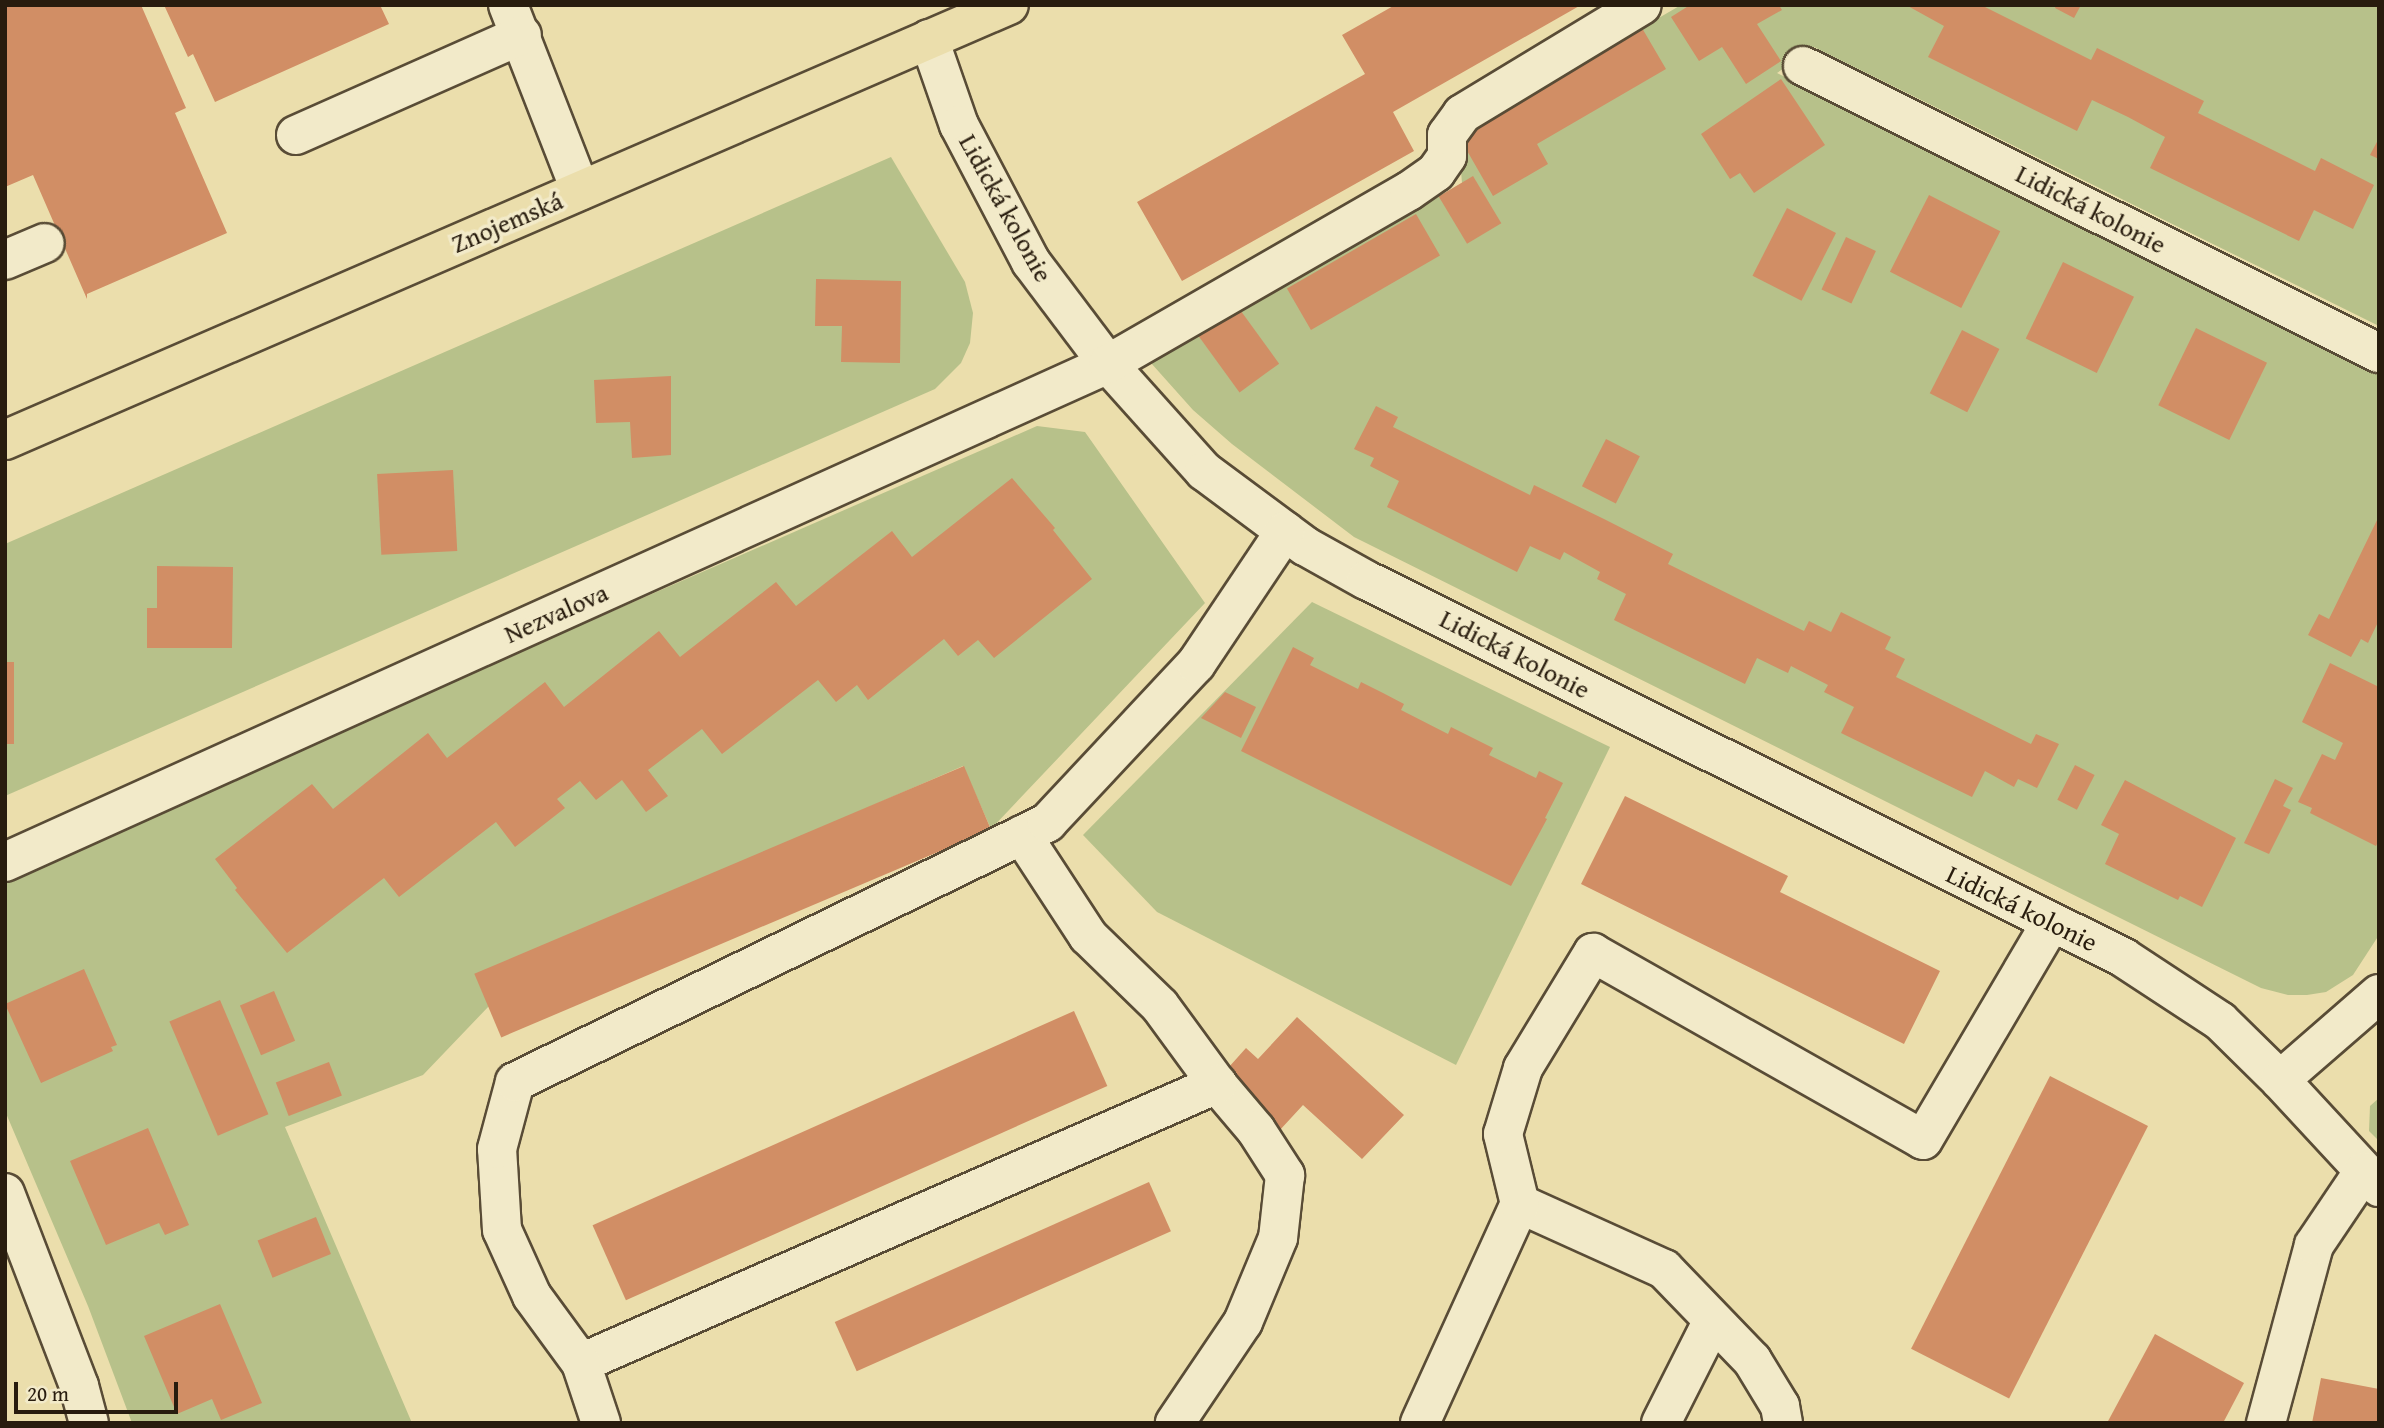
<!DOCTYPE html>
<html>
<head>
<meta charset="utf-8">
<style>
	body { margin:0 }
	#map { position:relative; width:2384px; height:1428px; overflow:hidden; background:#ebdeac; font-family:"Gentium Book Plus",serif }
	div>[style] { position:absolute }
	.green>* { inset:0; background:#b7c18a }
	.building>* { inset:0; background:#d18e65; transform-origin:0 0 }
	.roads { filter:drop-shadow(2px 0 #594c36) drop-shadow(-2px 0 #594c36) drop-shadow(0 2px #594c36) drop-shadow(0 -2px #594c36) }
	.minor>* { height:38px; margin:-19px; padding:0 19px; transform-origin:19px; border-radius:19px; background:#f2eac9 }
	.major>* { height:38px; margin:-19px; padding:0 19px; transform-origin:19px; border-radius:19px; background:#ebdeac }
	span { translate:-50% -50%; white-space:nowrap; text-align:center; line-height:1.15; -webkit-text-stroke:7px #f2eac9; paint-order:stroke }
	.street-label { font-size:26px; color:#281c0e }
	.frame { position:absolute; inset:0; border:7px solid #281c0e; pointer-events:none }
	.scale { position:absolute; left:14px; top:1382px; width:164px; height:32px; box-sizing:border-box; border:4px solid #281c0e; border-top:0; padding-left:9px; font-size:21px; line-height:24px; white-space:nowrap; color:#281c0e; -webkit-text-stroke:5px #f2eac9; paint-order:stroke }
</style>
</head>
<body>
<div id="map">
	<div class="green">
		<i style="clip-path:polygon(1681px 5px,2379px 5px,2379px 326px,1814px 47px,1777px 73px,2379px 372px,2379px 935px,2353px 975px,2326px 992px,2307px 995px,2288px 995px,2261px 988px,1354px 537px,1232px 444px,1193px 410px,1151px 363px,1462px 183px,1458px 135px)"></i>
		<i style="clip-path:polygon(891px 157px,965px 282px,973px 313px,970px 343px,961px 363px,935px 389px,5px 796px,5px 544px)"></i>
		<i style="clip-path:polygon(1037px 426px,1085px 432px,1205px 603px,991px 829px,963px 766px,477px 978px,489px 1006px,423px 1075px,285px 1127px,412px 1423px,132px 1423px,88px 1306px,5px 1111px,5px 876px)"></i>
		<i style="clip-path:polygon(1312px 602px,1610px 747px,1456px 1065px,1157px 912px,1083px 835px)"></i>
		<i style="clip-path:polygon(2379px 1098px,2379px 1141px,2369px 1131px,2370px 1106px)"></i>
	</div>
	<div class="building">
		<i style="clip-path:polygon(5px 5px,141px 5px,186px 108px,175px 113px,227px 233px,87px 294px,87px 299px,33px 175px,5px 187px)"></i>
		<i style="clip-path:polygon(164px 5px,380px 5px,389px 24px,215px 102px,193px 54px,188px 57px)"></i>
		<i style="clip-path:polygon(1395px 5px,1581px 5px,1393px 112px,1414px 151px,1182px 281px,1137px 202px,1365px 74px,1342px 35px)"></i>
		<i style="clip-path:polygon(1690px 5px,1779px 5px,1782px 10px,1757px 24px,1781px 61px,1746px 84px,1722px 47px,1699px 61px,1671px 17px)"></i>
		<i style="clip-path:polygon(1906px 5px,1981px 5px,2091px 60px,2097px 48px,2204px 101px,2198px 113px,2315px 171px,2321px 158px,2374px 185px,2353px 229px,2314px 210px,2299px 241px,2150px 168px,2165px 137px,2128px 117px,2092px 100px,2077px 131px,1928px 57px,1944px 26px)"></i>
		<i style="clip-path:polygon(2056px 5px,2081px 5px,2074px 18px,2055px 8px)"></i>
		<i style="clip-path:polygon(1642px 28px,1666px 69px,1537px 144px,1548px 164px,1493px 196px,1458px 135px)"></i>
		<i style="clip-path:polygon(1781px 79px,1825px 145px,1754px 193px,1740px 173px,1730px 179px,1701px 134px)"></i>
		<i style="clip-path:polygon(2379px 138px,2379px 159px,2370px 155px)"></i>
		<i style="left:1473px;top:176px;width:55px;height:40px;rotate:59deg"></i>
		<i style="left:1929px;top:195px;width:80px;height:86px;rotate:27deg"></i>
		<i style="left:1787px;top:208px;width:55px;height:76px;rotate:27deg"></i>
		<i style="left:1416px;top:214px;width:48px;height:149px;rotate:60deg"></i>
		<i style="left:1846px;top:237px;width:33px;height:58px;rotate:25deg"></i>
		<i style="left:2063px;top:262px;width:79px;height:85px;rotate:26deg"></i>
		<i style="clip-path:polygon(816px 279px,901px 281px,900px 363px,841px 362px,842px 326px,815px 326px)"></i>
		<i style="left:1238px;top:307px;width:70px;height:49px;rotate:54deg"></i>
		<i style="left:2196px;top:328px;width:79px;height:86px;rotate:26deg"></i>
		<i style="left:1962px;top:330px;width:42px;height:71px;rotate:27deg"></i>
		<i style="clip-path:polygon(671px 376px,671px 455px,632px 458px,630px 422px,596px 423px,594px 380px)"></i>
		<i style="clip-path:polygon(1376px 406px,1398px 417px,1393px 427px,1530px 495px,1534px 485px,1604px 519px,1673px 554px,1668px 564px,1804px 631px,1809px 621px,1831px 632px,1841px 612px,1891px 637px,1885px 649px,1905px 659px,1896px 677px,2031px 744px,2036px 734px,2059px 744px,2037px 788px,2018px 779px,2014px 787px,1985px 771px,1972px 797px,1841px 733px,1854px 707px,1824px 692px,1828px 685px,1791px 666px,1788px 673px,1757px 658px,1745px 684px,1614px 620px,1626px 594px,1597px 579px,1600px 572px,1564px 552px,1560px 560px,1530px 546px,1517px 572px,1387px 507px,1399px 481px,1370px 466px,1374px 458px,1354px 449px)"></i>
		<i style="left:1606px;top:439px;width:38px;height:53px;rotate:27deg"></i>
		<i style="left:453px;top:470px;width:81px;height:76px;rotate:87deg"></i>
		<i style="clip-path:polygon(1012px 478px,1055px 528px,1053px 530px,1092px 579px,994px 658px,978px 640px,958px 656px,944px 639px,868px 700px,857px 685px,836px 702px,818px 680px,722px 754px,702px 729px,648px 770px,668px 796px,646px 812px,622px 780px,596px 800px,580px 781px,557px 799px,565px 808px,515px 847px,496px 822px,399px 897px,384px 878px,287px 953px,235px 890px,237px 888px,215px 859px,312px 784px,333px 809px,428px 733px,447px 758px,545px 682px,564px 707px,659px 631px,680px 657px,776px 582px,796px 606px,892px 531px,912px 557px)"></i>
		<i style="clip-path:polygon(2379px 516px,2379px 620px,2368px 643px,2361px 639px,2351px 657px,2308px 635px,2319px 614px,2329px 619px)"></i>
		<i style="clip-path:polygon(157px 566px,233px 567px,232px 648px,147px 648px,147px 608px,157px 608px)"></i>
		<i style="clip-path:polygon(1293px 647px,1314px 658px,1310px 665px,1358px 689px,1361px 682px,1383px 693px,1404px 704px,1401px 710px,1448px 734px,1451px 727px,1493px 748px,1489px 755px,1536px 778px,1539px 771px,1563px 783px,1545px 818px,1547px 819px,1511px 886px,1241px 751px)"></i>
		<i style="left:5px;top:662px;width:9px;height:82px"></i>
		<i style="clip-path:polygon(2330px 663px,2379px 687px,2379px 840px,2376px 846px,2310px 813px,2312px 808px,2298px 802px,2322px 754px,2335px 760px,2343px 743px,2302px 722px)"></i>
		<i style="clip-path:polygon(1225px 692px,1256px 707px,1241px 738px,1201px 718px)"></i>
		<i style="left:2075px;top:765px;width:22px;height:39px;rotate:27deg"></i>
		<i style="left:964px;top:766px;width:69px;height:532px;rotate:67deg"></i>
		<i style="clip-path:polygon(2275px 779px,2293px 788px,2283px 806px,2291px 810px,2269px 854px,2244px 843px)"></i>
		<i style="clip-path:polygon(2125px 780px,2236px 838px,2202px 907px,2180px 896px,2178px 900px,2105px 864px,2119px 834px,2101px 825px)"></i>
		<i style="clip-path:polygon(1625px 796px,1788px 876px,1780px 892px,1940px 971px,1904px 1044px,1581px 884px)"></i>
		<i style="clip-path:polygon(84px 969px,117px 1045px,111px 1047px,113px 1051px,41px 1083px,5px 1004px)"></i>
		<i style="left:274px;top:991px;width:54px;height:37px;rotate:67deg"></i>
		<i style="left:220px;top:1000px;width:124px;height:55px;rotate:67deg"></i>
		<i style="left:1074px;top:1011px;width:82px;height:527px;rotate:66deg"></i>
		<i style="clip-path:polygon(1297px 1017px,1404px 1115px,1362px 1159px,1303px 1105px,1279px 1131px,1220px 1077px,1246px 1048px,1258px 1059px)"></i>
		<i style="left:329px;top:1062px;width:36px;height:57px;rotate:69deg"></i>
		<i style="left:2050px;top:1076px;width:110px;height:306px;rotate:27deg"></i>
		<i style="clip-path:polygon(148px 1128px,189px 1225px,165px 1235px,159px 1223px,106px 1245px,70px 1161px)"></i>
		<i style="left:1149px;top:1182px;width:54px;height:344px;rotate:66deg"></i>
		<i style="left:316px;top:1217px;width:40px;height:63px;rotate:68deg"></i>
		<i style="clip-path:polygon(220px 1304px,262px 1403px,221px 1420px,212px 1399px,177px 1414px,144px 1336px)"></i>
		<i style="clip-path:polygon(2155px 1334px,2244px 1383px,2223px 1423px,2107px 1423px)"></i>
		<i style="clip-path:polygon(2321px 1378px,2379px 1389px,2379px 1423px,2312px 1423px)"></i>
	</div>
	<div class="roads">
		<div class="minor">
			<i style="left:508px;top:5px;width:199px;rotate:68.7deg"></i>
			<i style="left:929px;top:39px;width:91px;rotate:70.8deg"></i>
			<i style="left:959px;top:125px;width:155px;rotate:62.3deg"></i>
			<i style="left:1031px;top:262px;width:128px;rotate:53deg"></i>
			<i style="left:1108px;top:364px;width:144px;rotate:48.1deg"></i>
			<i style="left:1204px;top:471px;width:126px;rotate:36.6deg"></i>
			<i style="left:1305px;top:546px;width:70px;rotate:29.1deg"></i>
			<i style="left:1366px;top:580px;width:847px;rotate:26.5deg"></i>
			<i style="left:2124px;top:958px;width:115px;rotate:33.3deg"></i>
			<i style="left:2220px;top:1021px;width:84px;rotate:44.5deg"></i>
			<i style="left:2280px;top:1080px;width:146px;rotate:47.2deg"></i>
			<i style="left:1803px;top:66px;width:644px;rotate:26.49deg"></i>
			<i style="left:296px;top:135px;width:247px;rotate:-23.9deg"></i>
			<i style="left:5px;top:260px;width:43px;rotate:-23deg"></i>
			<i style="left:1022px;top:835px;width:121px;rotate:56.8deg"></i>
			<i style="left:1088px;top:936px;width:100px;rotate:44.2deg"></i>
			<i style="left:1160px;top:1006px;width:97px;rotate:53.8deg"></i>
			<i style="left:1217px;top:1084px;width:60px;rotate:49.7deg"></i>
			<i style="left:1256px;top:1130px;width:54px;rotate:57.2deg"></i>
			<i style="left:1285px;top:1175px;width:63px;rotate:96.3deg"></i>
			<i style="left:1278px;top:1238px;width:91px;rotate:112.6deg"></i>
			<i style="left:1243px;top:1322px;width:122px;rotate:124deg"></i>
			<i style="left:5px;top:862px;width:1210px;rotate:-24.3deg"></i>
			<i style="left:1108px;top:364px;width:347px;rotate:-29.9deg"></i>
			<i style="left:1409px;top:191px;width:33px;rotate:-35deg"></i>
			<i style="left:1436px;top:172px;width:19px;rotate:-55deg"></i>
			<i style="left:1447px;top:156px;width:21px;rotate:-90deg"></i>
			<i style="left:1447px;top:135px;width:26px;rotate:-54deg"></i>
			<i style="left:1462px;top:114px;width:210px;rotate:-31.2deg"></i>
			<i style="left:2280px;top:1080px;width:131px;rotate:-41deg"></i>
			<i style="left:5px;top:1193px;width:207px;rotate:69deg"></i>
			<i style="left:79px;top:1386px;width:38px;rotate:75deg"></i>
			<i style="left:1520px;top:1204px;width:158px;rotate:24.3deg"></i>
			<i style="left:1664px;top:1269px;width:127px;rotate:46deg"></i>
			<i style="left:1752px;top:1360px;width:54px;rotate:58.7deg"></i>
			<i style="left:1780px;top:1406px;width:17px;rotate:80deg"></i>
			<i style="left:581px;top:1363px;width:695px;rotate:-23.69deg"></i>
			<i style="left:601px;top:1423px;width:63px;rotate:-108.4deg"></i>
			<i style="left:581px;top:1363px;width:83px;rotate:-126.2deg"></i>
			<i style="left:532px;top:1296px;width:72px;rotate:-114.4deg"></i>
			<i style="left:502px;top:1230px;width:81px;rotate:-93.5deg"></i>
			<i style="left:497px;top:1149px;width:69px;rotate:-75deg"></i>
			<i style="left:515px;top:1082px;width:592px;rotate:-25.96deg"></i>
			<i style="left:1047px;top:823px;width:218px;rotate:-46.9deg"></i>
			<i style="left:1196px;top:664px;width:160px;rotate:-56.2deg"></i>
			<i style="left:1420px;top:1423px;width:241px;rotate:-65.5deg"></i>
			<i style="left:1520px;top:1204px;width:72px;rotate:-103.7deg"></i>
			<i style="left:1503px;top:1134px;width:69px;rotate:-73.1deg"></i>
			<i style="left:1523px;top:1068px;width:135px;rotate:-58.7deg"></i>
			<i style="left:1593px;top:953px;width:379px;rotate:29.5deg"></i>
			<i style="left:1923px;top:1140px;width:252px;rotate:-59.5deg"></i>
			<i style="left:1661px;top:1423px;width:115px;rotate:-63.2deg"></i>
			<i style="left:2266px;top:1423px;width:184px;rotate:-74.9deg"></i>
			<i style="left:2314px;top:1245px;width:89px;rotate:-56deg"></i>
		</div>
		<div class="major">
			<i style="left:5px;top:440px;width:1094px;rotate:-23.43deg"></i>
		</div>
	</div>
	<div class="street-label">
		<span style="left:1006px;top:208px;rotate:61deg">Lidická kolonie</span>
		<span style="left:2091px;top:209px;rotate:27deg">Lidická kolonie</span>
		<span style="left:507px;top:222px;rotate:-23deg">Znojemská</span>
		<span style="left:556px;top:613px;rotate:-24deg">Nezvalova</span>
		<span style="left:1515px;top:654px;rotate:27deg">Lidická kolonie</span>
		<span style="left:2022px;top:908px;rotate:26deg">Lidická kolonie</span>
	</div>
	<div class="frame"></div>
	<div class="scale">20 m</div>
</div>
</body>
</html>
